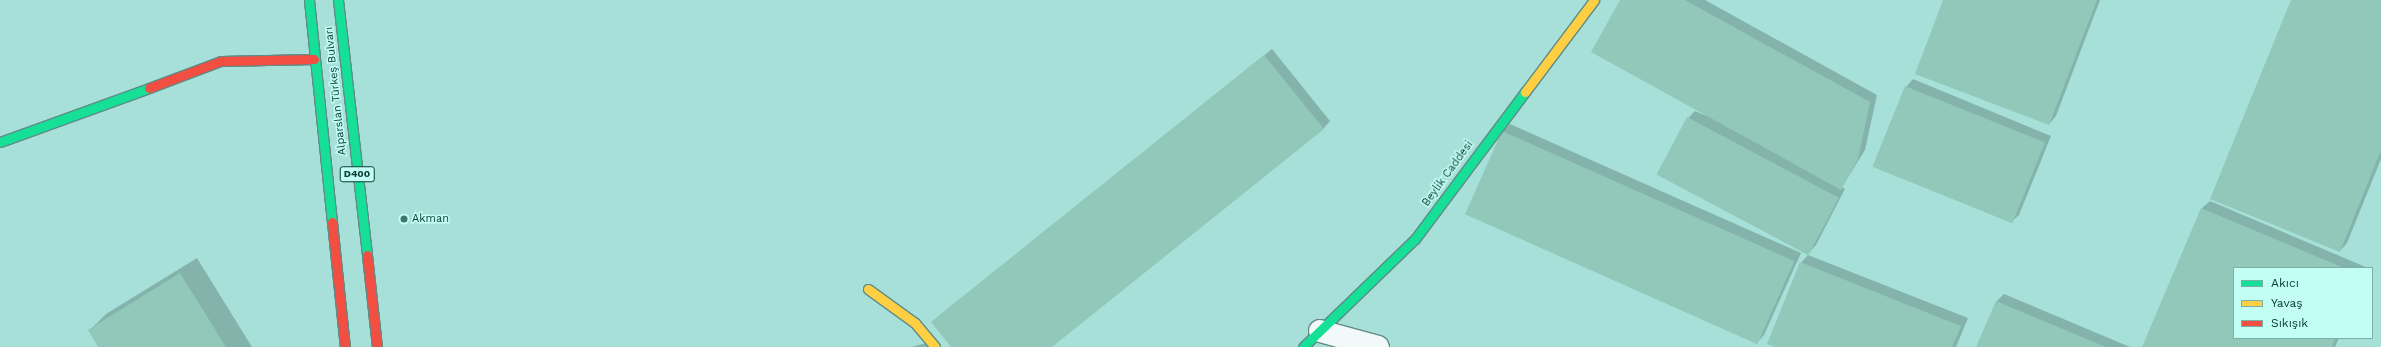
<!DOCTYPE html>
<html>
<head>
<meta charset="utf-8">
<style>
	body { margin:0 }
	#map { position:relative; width:2381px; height:347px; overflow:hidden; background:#a6e0d8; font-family:"Work Sans",sans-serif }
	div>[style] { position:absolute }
	.shadow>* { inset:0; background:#0003 }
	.building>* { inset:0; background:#91c8b9; transform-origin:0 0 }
	.roads { filter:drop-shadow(1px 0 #5f8c87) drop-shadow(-1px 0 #5f8c87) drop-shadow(0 1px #5f8c87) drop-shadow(0 -1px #5f8c87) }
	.street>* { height:22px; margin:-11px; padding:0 11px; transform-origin:11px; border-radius:11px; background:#f2faf9 }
	.fast>* { height:9px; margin:-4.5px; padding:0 4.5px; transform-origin:4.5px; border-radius:4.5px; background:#16e098 }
	.slow>* { height:9px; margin:-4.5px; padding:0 4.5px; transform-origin:4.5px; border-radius:4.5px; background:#ffcf43 }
	.jam>* { height:9px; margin:-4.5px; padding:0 4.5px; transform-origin:4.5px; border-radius:4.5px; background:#f24e42 }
	.dots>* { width:11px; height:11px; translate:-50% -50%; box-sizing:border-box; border:2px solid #c2fef4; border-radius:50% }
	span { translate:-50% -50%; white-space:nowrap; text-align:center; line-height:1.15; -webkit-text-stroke:3px #c2fef4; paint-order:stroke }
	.shield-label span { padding:1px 3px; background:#c2fef4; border:1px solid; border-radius:3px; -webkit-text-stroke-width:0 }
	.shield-label { font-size:10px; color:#0b3c36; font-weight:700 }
	.street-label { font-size:11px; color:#0b3c36 }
	.poi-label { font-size:11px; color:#0b3c36 }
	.left { translate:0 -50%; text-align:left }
	.legend { position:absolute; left:2233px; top:267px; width:140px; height:72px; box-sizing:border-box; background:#c2fef4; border:1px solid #79b0a8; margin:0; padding:5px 7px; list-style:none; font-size:12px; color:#0b3c36 }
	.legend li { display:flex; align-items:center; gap:8px; height:20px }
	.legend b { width:20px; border:1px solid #79b0a8 }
</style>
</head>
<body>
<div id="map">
	<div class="shadow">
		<i style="clip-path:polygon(1621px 0,1705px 0,1877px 95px,1865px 150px,1842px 187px,1845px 189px,1816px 245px,1809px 253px,1688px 118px,1695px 111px,1714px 119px)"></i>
		<i style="clip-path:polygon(1944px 0,2100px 0,2056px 116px,2049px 124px)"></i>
		<i style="clip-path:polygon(2292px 0,2381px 0,2381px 159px,2347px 243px,2340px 251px)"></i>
		<i style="clip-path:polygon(1272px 49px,1330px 121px,1323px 129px,1050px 347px,953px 347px,933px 322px,940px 315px)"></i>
		<i style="clip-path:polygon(1913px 79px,2051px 136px,2019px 215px,2011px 222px,1906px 87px)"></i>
		<i style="clip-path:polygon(1510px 124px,1801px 253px,1764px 335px,1757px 343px,1503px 131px)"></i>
		<i style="clip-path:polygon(2210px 201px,2368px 268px,2234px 268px,2234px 338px,2339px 338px,2335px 347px,2143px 347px,2202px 208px)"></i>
		<i style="clip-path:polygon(1808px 255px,1968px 318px,1956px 347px,1778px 347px,1801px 263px)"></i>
		<i style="clip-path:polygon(197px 258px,252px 347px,100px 347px,89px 331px,106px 314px)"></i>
		<i style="clip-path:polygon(2004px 294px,2130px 347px,1977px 347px,1997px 301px)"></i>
		<i style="clip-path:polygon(934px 341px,936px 347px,911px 347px)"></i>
	</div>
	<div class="building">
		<i style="clip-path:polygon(1620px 0,1685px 0,1870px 102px,1858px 159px,1841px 190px,1591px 52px)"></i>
		<i style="clip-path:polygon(1943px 0,2097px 0,2049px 125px,1915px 74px)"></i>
		<i style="clip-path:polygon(2291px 0,2381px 0,2381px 150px,2340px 252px,2210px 199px)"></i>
		<i style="clip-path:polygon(1264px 55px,1324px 129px,1052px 347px,951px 347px,931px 322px)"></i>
		<i style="left:1905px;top:86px;width:151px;height:87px;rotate:22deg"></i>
		<i style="left:1687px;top:117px;width:172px;height:65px;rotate:28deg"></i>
		<i style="left:1502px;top:131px;width:320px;height:91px;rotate:24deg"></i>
		<i style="clip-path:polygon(2201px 208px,2344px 268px,2234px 268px,2234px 338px,2335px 338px,2332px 347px,2142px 347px)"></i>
		<i style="clip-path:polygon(1800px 262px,1961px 326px,1952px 347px,1775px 347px,1767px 344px)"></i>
		<i style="clip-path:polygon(180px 273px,226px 347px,98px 347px,88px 330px)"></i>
		<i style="clip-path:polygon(1996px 301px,2106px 347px,1976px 347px)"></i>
	</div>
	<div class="roads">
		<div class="street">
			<i style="left:1320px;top:331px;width:60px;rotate:15.4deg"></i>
		</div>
		<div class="fast">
			<i style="left:309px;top:0;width:223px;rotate:84.1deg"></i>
			<i style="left:338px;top:0;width:257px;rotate:83.5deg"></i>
			<i style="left:0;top:142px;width:158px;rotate:-19.9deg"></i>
			<i style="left:1303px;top:347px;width:156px;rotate:-44deg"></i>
			<i style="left:1415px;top:239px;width:184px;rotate:-53.2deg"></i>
		</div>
		<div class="slow">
			<i style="left:1525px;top:92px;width:115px;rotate:-53.1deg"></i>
			<i style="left:868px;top:289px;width:58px;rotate:35.9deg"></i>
			<i style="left:915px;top:323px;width:31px;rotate:50deg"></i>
		</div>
		<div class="jam">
			<i style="left:149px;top:88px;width:77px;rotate:-20.6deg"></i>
			<i style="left:221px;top:61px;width:93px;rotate:-1.2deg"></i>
			<i style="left:332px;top:222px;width:126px;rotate:84.1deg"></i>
			<i style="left:367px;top:255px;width:93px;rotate:83.8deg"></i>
		</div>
	</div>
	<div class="dots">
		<i style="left:404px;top:219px;background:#41756f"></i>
	</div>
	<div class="shield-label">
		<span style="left:357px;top:174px">D400</span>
	</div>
	<div class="street-label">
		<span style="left:336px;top:91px;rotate:-96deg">Alparslan Türkeş Bulvarı</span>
		<span style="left:1448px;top:174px;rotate:-54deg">Beylik Caddesi</span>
	</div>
	<div class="poi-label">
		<span class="left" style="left:412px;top:219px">Akman</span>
	</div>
	<ul class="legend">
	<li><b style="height:5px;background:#16e098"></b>Akıcı</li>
	<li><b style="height:5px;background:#ffcf43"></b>Yavaş</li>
	<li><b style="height:5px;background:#f24e42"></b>Sıkışık</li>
	</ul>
</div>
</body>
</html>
